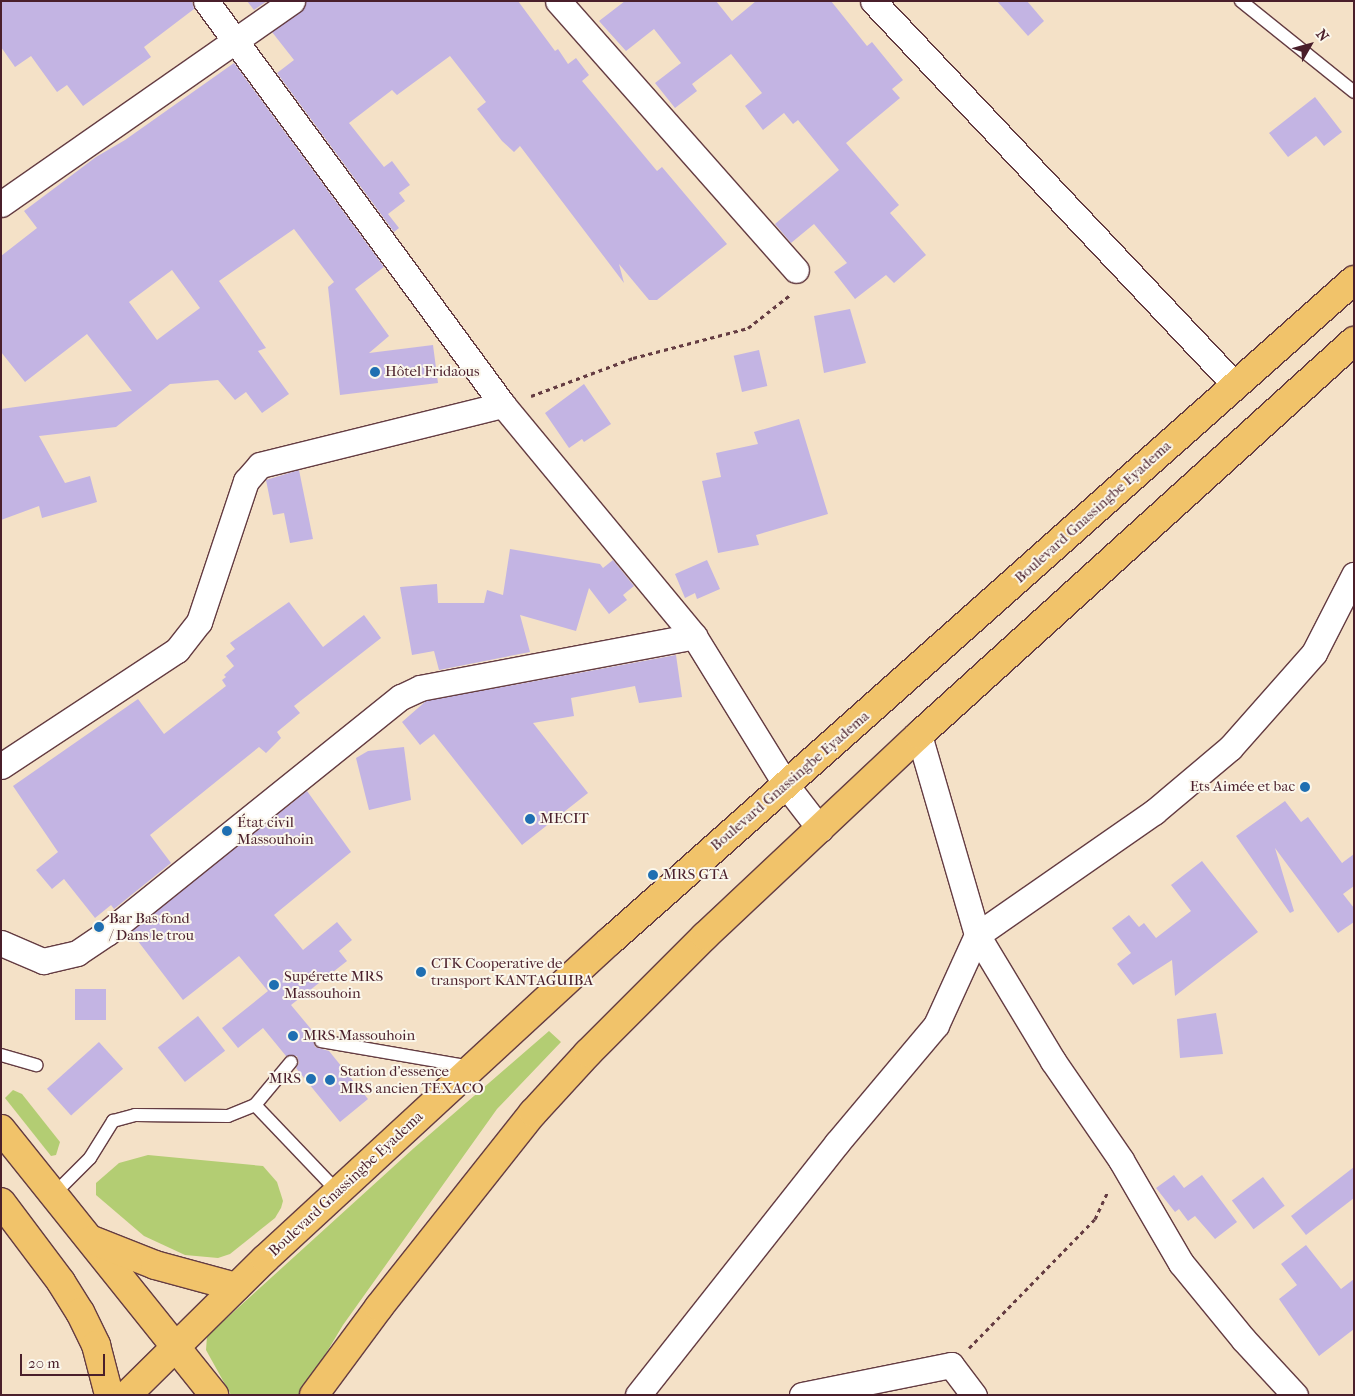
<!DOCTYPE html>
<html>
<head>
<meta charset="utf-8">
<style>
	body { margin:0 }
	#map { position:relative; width:1355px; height:1396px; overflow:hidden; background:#f4e1c7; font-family:"IM FELL French Canon",serif }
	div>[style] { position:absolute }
	.green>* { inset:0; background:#b3cd73 }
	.building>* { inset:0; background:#c3b4e3; transform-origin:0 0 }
	.path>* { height:3px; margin-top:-1.5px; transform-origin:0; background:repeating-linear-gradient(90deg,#643c42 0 4px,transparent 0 8px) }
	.roads { filter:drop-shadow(1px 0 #643c42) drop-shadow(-1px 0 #643c42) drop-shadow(0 1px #643c42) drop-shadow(0 -1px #643c42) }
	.lane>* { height:12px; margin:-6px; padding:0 6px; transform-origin:6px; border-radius:6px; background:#fff }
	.street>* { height:25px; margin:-12.5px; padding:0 12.5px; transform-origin:12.5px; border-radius:12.5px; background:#fff }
	.primary>* { height:28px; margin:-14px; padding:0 14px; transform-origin:14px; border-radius:14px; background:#f1c36a }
	.highway>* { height:28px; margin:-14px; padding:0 14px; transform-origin:14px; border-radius:14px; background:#f1c36a }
	.dots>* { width:14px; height:14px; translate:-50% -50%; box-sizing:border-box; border:2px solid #fbf7ec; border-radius:50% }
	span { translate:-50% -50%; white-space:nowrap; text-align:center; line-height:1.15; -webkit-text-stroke:4px #fbf7ec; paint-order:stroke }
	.poi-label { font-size:15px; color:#4a1f2b }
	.left { translate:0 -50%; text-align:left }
	.right { translate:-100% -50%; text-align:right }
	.street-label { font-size:15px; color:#4a1f2b }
	.frame { position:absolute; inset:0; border:2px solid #4a1f2b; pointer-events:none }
	.north { position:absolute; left:1285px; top:20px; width:50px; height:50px; -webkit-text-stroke:4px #fbf7ec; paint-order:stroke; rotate:52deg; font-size:14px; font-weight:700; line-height:20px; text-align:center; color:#4a1f2b }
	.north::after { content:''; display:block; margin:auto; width:18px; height:22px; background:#4a1f2b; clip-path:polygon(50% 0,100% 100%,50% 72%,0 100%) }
	.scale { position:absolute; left:20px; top:1354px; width:85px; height:22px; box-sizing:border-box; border:2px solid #4a1f2b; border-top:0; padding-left:6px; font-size:15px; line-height:18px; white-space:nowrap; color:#4a1f2b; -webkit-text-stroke:4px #fbf7ec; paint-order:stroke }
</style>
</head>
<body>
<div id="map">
	<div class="green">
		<i style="clip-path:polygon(549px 1031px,561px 1042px,497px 1109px,343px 1325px,301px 1395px,231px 1395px,206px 1350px,207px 1336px,414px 1148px)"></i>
		<i style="clip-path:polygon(13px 1090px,22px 1094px,60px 1142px,56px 1155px,51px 1156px,5px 1098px)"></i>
		<i style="clip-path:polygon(148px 1155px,263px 1166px,277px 1182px,283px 1201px,281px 1208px,275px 1218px,230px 1254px,218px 1258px,185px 1255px,144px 1236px,96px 1195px,96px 1183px,119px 1163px)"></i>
	</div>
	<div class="building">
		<i style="clip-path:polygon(1px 1px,192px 1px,194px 9px,144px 47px,151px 57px,83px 106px,67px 85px,57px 92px,31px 56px,15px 67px,1px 47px)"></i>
		<i style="clip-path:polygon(247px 1px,267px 1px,254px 10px)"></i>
		<i style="clip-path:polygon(306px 1px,518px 1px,555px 51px,558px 49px,568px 64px,576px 58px,589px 75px,582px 81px,657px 171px,662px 167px,727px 244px,657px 300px,649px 300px,619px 264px,624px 283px,520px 146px,514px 152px,502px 141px,477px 109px,486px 102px,450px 56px,397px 95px,392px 90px,349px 123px,384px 167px,392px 161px,410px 185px,399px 193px,405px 201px,388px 214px,399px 228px,394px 232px,277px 73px,294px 60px,272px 32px,301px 12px)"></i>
		<i style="clip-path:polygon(625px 1px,716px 1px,732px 21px,756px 1px,831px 1px,867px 46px,872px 42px,903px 80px,892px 89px,900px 98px,846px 143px,899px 205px,890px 213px,926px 255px,894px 283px,886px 275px,855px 299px,834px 272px,847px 263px,814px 224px,791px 243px,775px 224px,839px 170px,798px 120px,793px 124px,784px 113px,763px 130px,745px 106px,762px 93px,731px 54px,692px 84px,697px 91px,675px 108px,655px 83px,681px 63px,654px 29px,626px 51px,599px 21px)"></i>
		<i style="clip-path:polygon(997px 1px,1027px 1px,1044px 21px,1028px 36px)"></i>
		<i style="clip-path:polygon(evenodd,234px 63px,384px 267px,355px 289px,389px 336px,369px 353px,433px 345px,438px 383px,340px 395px,328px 287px,334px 282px,294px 229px,219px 281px,266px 348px,258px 351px,289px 394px,262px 413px,246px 392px,235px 400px,218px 380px,170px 384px,116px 427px,39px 436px,65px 483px,90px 476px,97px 502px,42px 518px,39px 506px,1px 520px,1px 409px,132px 391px,87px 334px,25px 382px,1px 352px,1px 256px,37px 228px,24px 211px,96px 157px,125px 140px,234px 63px,172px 270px,200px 308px,157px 340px,129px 302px,172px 270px)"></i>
		<i style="clip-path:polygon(1315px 97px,1342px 132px,1324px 146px,1316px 136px,1288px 157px,1269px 133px)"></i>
		<i style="clip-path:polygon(850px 309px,866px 363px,824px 373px,814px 316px)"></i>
		<i style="left:759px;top:350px;width:37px;height:26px;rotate:77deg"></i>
		<i style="clip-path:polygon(584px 384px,611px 424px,584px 442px,582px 439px,569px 448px,545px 413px)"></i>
		<i style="clip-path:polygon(799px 419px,828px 514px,756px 535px,759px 545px,718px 553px,702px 481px,721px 477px,716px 453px,758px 444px,754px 432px)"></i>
		<i style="clip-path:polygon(299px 470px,313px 539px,290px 543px,284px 513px,273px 515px,266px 480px)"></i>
		<i style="clip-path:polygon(510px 549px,600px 564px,603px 568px,613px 560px,634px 586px,623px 595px,627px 600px,609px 614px,589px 588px,576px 631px,520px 615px,530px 652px,439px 670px,434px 651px,412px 655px,400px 587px,437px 584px,438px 603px,484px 603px,487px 590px,503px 595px)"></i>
		<i style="clip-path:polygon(707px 560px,720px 589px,697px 599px,695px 593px,685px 598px,675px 574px)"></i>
		<i style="clip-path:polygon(289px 602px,323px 647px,364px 615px,381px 638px,294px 706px,300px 713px,277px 732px,281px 738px,266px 753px,259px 747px,150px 835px,171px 863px,114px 909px,111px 905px,95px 918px,64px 879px,52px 889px,36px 870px,58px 852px,13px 786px,138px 699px,164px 734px,226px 686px,222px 680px,226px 677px,224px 675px,234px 666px,226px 656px,235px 649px,230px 643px)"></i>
		<i style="clip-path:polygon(676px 655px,682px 697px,639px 703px,635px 686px,571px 698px,574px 716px,533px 723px,588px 793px,522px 845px,434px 734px,420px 745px,402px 722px,426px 701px)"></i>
		<i style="clip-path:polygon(404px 747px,411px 800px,369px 810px,356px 758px,368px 751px)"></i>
		<i style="clip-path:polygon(307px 791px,351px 852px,274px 915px,303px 950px,337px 922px,352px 940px,339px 951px,347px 961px,291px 1005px,316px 1035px,313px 1040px,315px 1047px,329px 1051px,368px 1099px,340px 1122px,296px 1068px,299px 1063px,297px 1056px,286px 1056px,263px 1028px,238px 1048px,222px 1028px,268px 991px,239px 956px,183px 1000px,131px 932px)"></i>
		<i style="clip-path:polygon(1285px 801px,1301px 822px,1308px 817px,1342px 863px,1354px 854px,1354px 886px,1343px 894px,1354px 908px,1354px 922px,1338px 933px,1275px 848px,1294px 911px,1290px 913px,1236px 836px)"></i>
		<i style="clip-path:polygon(1202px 861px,1258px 932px,1175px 996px,1172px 960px,1133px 985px,1117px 964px,1131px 953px,1112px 928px,1129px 915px,1139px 927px,1144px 923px,1156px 938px,1191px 911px,1171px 885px)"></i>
		<i style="left:75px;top:989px;width:31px;height:31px"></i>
		<i style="clip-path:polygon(1216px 1013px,1223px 1054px,1180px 1058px,1177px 1019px)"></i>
		<i style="left:198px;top:1016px;width:44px;height:51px;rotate:52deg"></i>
		<i style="left:99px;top:1042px;width:36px;height:70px;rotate:48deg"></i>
		<i style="clip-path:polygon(1354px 1167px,1354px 1198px,1306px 1235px,1291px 1216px)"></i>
		<i style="clip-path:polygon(1174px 1175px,1184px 1188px,1202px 1175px,1237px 1222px,1215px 1239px,1195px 1216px,1188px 1221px,1179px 1209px,1175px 1212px,1156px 1188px)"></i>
		<i style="left:1263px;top:1177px;width:36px;height:39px;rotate:53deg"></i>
		<i style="clip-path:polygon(1306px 1245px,1341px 1289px,1354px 1279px,1354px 1329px,1319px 1356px,1279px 1299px,1297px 1285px,1281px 1264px)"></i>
	</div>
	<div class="path">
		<i style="left:531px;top:396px;width:109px;rotate:-20.4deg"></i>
		<i style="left:633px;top:358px;width:119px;rotate:-14.6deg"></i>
		<i style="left:748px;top:328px;width:53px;rotate:-38.2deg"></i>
		<i style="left:969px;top:1348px;width:180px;rotate:-45.7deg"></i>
		<i style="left:1095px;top:1219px;width:31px;rotate:-65deg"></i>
	</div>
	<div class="roads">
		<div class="lane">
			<i style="left:1241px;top:1px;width:145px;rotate:38.8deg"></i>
			<i style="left:321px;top:1041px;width:152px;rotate:9.8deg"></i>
			<i style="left:1px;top:1055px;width:37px;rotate:16deg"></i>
			<i style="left:255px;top:1105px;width:120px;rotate:46.3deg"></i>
			<i style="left:54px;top:1194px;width:51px;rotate:-45deg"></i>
			<i style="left:90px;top:1158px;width:44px;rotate:-58.1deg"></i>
			<i style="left:113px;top:1121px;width:23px;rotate:-15deg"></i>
			<i style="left:135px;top:1115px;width:93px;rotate:0.6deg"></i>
			<i style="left:228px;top:1116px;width:29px;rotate:-22deg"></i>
			<i style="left:255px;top:1105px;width:56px;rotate:-50.1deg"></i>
		</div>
		<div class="street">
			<i style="left:206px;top:1px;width:501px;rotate:53.68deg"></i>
			<i style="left:503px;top:405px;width:300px;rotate:50.4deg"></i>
			<i style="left:694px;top:636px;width:175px;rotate:58.3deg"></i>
			<i style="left:786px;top:785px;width:56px;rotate:52.3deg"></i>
			<i style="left:558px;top:1px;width:359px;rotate:48.5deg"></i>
			<i style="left:873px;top:1px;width:529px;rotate:46.68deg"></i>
			<i style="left:1px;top:204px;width:355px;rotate:-34.9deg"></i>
			<i style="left:919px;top:735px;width:208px;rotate:73.8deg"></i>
			<i style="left:977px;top:935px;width:147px;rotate:58.9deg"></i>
			<i style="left:1053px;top:1061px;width:120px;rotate:55.5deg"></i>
			<i style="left:1121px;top:1160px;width:119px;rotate:59.8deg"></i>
			<i style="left:1181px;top:1263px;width:99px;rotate:50.7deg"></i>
			<i style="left:1244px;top:1340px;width:75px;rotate:47.2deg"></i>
			<i style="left:1px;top:766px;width:211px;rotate:-33.4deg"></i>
			<i style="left:177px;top:650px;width:36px;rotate:-52deg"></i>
			<i style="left:199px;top:622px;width:149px;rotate:-71.6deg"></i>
			<i style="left:246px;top:481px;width:21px;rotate:-49deg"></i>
			<i style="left:260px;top:465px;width:250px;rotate:-13.9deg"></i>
			<i style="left:1px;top:943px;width:46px;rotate:23.2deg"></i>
			<i style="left:43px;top:961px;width:35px;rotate:-13deg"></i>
			<i style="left:77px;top:953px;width:36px;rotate:-34deg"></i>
			<i style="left:107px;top:933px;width:377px;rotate:-38.8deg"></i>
			<i style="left:401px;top:697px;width:21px;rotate:-25deg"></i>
			<i style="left:420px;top:688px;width:279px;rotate:-10.7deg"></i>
			<i style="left:638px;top:1395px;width:321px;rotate:-51.7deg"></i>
			<i style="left:837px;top:1143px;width:154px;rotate:-50deg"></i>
			<i style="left:936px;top:1025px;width:99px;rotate:-65.5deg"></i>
			<i style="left:977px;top:935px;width:216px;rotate:-34.8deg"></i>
			<i style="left:1154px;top:812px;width:99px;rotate:-40.1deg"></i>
			<i style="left:1230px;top:748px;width:127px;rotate:-48.5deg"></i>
			<i style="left:1314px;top:653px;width:88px;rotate:-62.9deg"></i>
			<i style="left:802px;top:1395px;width:152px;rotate:-11.4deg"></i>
			<i style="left:951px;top:1365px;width:38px;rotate:53deg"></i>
		</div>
		<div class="primary">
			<i style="left:1px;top:1129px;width:341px;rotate:51.3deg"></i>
			<i style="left:1px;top:1202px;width:100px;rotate:53.1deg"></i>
			<i style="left:61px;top:1282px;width:36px;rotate:58deg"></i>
			<i style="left:80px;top:1312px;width:37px;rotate:64deg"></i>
			<i style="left:96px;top:1345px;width:52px;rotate:75.4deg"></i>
		</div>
		<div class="highway">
			<i style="left:92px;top:1240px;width:68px;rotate:21.6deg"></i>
			<i style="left:155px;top:1265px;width:84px;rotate:15.2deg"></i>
			<i style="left:127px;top:1395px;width:194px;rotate:-44.6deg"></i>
			<i style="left:265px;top:1259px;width:469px;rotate:-42.7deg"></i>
			<i style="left:610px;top:941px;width:995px;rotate:-41.62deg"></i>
			<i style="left:314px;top:1395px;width:109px;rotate:-53.5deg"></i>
			<i style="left:379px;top:1307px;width:248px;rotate:-51.6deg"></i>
			<i style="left:533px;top:1113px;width:81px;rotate:-47.5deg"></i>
			<i style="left:588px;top:1053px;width:165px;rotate:-45deg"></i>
			<i style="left:705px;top:936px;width:294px;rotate:-43.2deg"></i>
			<i style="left:919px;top:735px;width:587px;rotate:-42.17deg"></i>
		</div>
	</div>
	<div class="dots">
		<i style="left:375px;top:372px;background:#1f6fb2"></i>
		<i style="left:1305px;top:787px;background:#1f6fb2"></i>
		<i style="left:530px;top:819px;background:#1f6fb2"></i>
		<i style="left:227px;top:831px;background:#1f6fb2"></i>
		<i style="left:653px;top:875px;background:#1f6fb2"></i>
		<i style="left:99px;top:927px;background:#1f6fb2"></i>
		<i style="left:421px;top:972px;background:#1f6fb2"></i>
		<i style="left:274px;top:985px;background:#1f6fb2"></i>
		<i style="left:293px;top:1036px;background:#1f6fb2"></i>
		<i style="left:311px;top:1079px;background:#1f6fb2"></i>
		<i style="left:330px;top:1080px;background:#1f6fb2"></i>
	</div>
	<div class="poi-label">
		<span class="left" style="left:385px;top:372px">Hôtel Fridaous</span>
		<span class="right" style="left:1295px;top:787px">Ets Aimée et bac</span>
		<span class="left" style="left:540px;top:819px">MECIT</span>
		<span class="left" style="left:237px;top:831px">État civil<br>Massouhoin</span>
		<span class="left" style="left:663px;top:875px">MRS GTA</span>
		<span class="left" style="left:109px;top:927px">Bar Bas fond<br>/ Dans le trou</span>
		<span class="left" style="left:431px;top:972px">CTK Cooperative de<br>transport KANTAGUIBA</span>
		<span class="left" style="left:284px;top:985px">Supérette MRS<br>Massouhoin</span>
		<span class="left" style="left:303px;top:1036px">MRS Massouhoin</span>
		<span class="left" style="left:340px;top:1080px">Station d'essence<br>MRS ancien TEXACO</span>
		<span class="right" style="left:301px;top:1079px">MRS</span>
	</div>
	<div class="street-label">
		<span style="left:1093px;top:512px;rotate:-42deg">Boulevard Gnassingbe Eyadema</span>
		<span style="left:790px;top:781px;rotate:-41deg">Boulevard Gnassingbe Eyadema</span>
		<span style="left:346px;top:1184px;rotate:-43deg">Boulevard Gnassingbe Eyadema</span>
	</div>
	<div class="frame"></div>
	<div class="north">N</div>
	<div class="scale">20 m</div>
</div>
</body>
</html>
